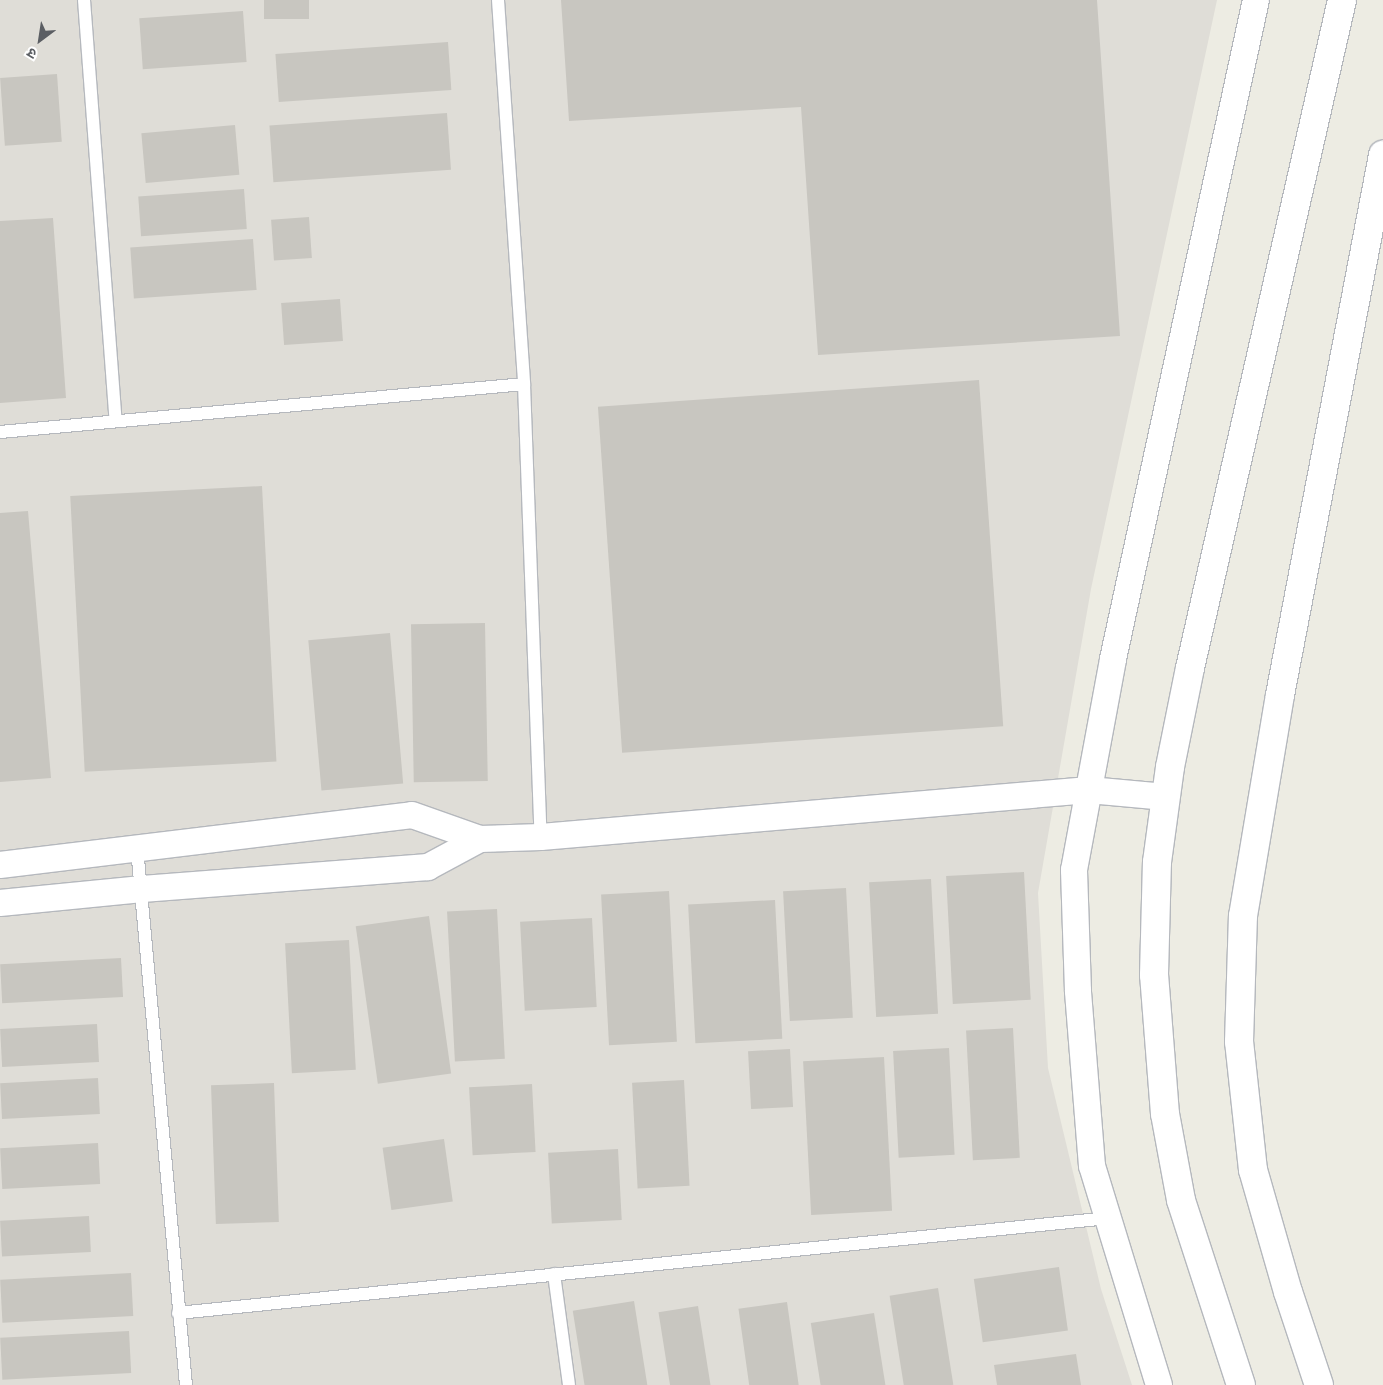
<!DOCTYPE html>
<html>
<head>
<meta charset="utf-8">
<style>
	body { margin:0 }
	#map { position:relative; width:1383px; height:1385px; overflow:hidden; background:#edece3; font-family:"Sofia Sans Condensed","Noto Sans Devanagari",sans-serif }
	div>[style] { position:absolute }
	.industrial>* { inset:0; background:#dfddd7 }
	.building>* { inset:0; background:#c8c6c0; transform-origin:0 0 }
	.roads { filter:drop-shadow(1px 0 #b5b8bd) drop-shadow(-1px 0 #b5b8bd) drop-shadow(0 1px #b5b8bd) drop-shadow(0 -1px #b5b8bd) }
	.service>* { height:12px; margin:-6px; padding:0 6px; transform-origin:6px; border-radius:6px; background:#fff }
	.minor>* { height:26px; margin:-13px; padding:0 13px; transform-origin:13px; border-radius:13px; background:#fff }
	.secondary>* { height:28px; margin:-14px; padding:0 14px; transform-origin:14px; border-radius:14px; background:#fff }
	span { translate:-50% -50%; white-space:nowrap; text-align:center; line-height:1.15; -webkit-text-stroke:4px #fff; paint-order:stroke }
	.north { position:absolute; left:15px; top:15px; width:50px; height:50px; -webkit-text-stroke:4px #fff; paint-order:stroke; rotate:211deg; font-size:14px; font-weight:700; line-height:20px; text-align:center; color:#5b5e63 }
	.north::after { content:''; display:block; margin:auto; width:18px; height:22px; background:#5b5e63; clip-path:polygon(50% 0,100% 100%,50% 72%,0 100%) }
</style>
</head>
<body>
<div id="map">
	<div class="industrial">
		<i style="clip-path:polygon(0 0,1217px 0,1091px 589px,1038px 893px,1048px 1068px,1101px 1289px,1132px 1385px,0 1385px)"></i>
	</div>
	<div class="building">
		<i style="left:264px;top:0;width:45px;height:19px"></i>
		<i style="clip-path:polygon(561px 0,1097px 0,1120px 336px,818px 355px,801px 107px,569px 121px)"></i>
		<i style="left:243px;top:11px;width:51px;height:104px;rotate:86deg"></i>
		<i style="left:448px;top:42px;width:48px;height:173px;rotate:86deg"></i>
		<i style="left:57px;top:74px;width:68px;height:57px;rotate:86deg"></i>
		<i style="left:447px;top:113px;width:57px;height:178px;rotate:86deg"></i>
		<i style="left:235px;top:125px;width:50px;height:94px;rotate:85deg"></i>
		<i style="left:244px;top:189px;width:40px;height:106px;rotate:86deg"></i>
		<i style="left:309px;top:217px;width:41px;height:38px;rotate:86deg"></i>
		<i style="clip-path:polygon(53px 218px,66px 398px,0 403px,0 221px)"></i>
		<i style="left:253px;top:239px;width:51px;height:123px;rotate:86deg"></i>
		<i style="left:340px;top:299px;width:42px;height:59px;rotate:86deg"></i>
		<i style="left:979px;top:380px;width:347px;height:382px;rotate:86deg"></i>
		<i style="left:262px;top:486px;width:276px;height:192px;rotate:87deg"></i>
		<i style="clip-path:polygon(28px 511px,51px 778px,0 782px,0 513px)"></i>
		<i style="left:485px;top:623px;width:158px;height:74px;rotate:89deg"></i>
		<i style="left:390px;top:633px;width:151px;height:82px;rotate:85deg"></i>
		<i style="left:1024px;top:872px;width:128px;height:78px;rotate:87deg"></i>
		<i style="left:931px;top:879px;width:135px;height:62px;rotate:87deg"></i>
		<i style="left:846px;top:888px;width:130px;height:63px;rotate:87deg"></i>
		<i style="left:669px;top:891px;width:151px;height:68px;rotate:87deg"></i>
		<i style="left:775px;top:900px;width:139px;height:87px;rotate:87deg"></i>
		<i style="left:497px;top:909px;width:150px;height:50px;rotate:87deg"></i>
		<i style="left:429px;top:916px;width:159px;height:74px;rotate:82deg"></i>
		<i style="left:592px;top:918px;width:89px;height:72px;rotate:87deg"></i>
		<i style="left:349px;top:940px;width:130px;height:64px;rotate:87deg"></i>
		<i style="left:121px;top:958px;width:39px;height:121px;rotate:87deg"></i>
		<i style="left:97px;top:1024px;width:38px;height:97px;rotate:87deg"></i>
		<i style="left:1013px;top:1028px;width:130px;height:47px;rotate:87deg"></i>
		<i style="left:949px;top:1048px;width:107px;height:56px;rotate:87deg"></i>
		<i style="left:790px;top:1049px;width:58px;height:42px;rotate:87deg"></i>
		<i style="left:884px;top:1057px;width:154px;height:81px;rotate:87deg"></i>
		<i style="left:98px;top:1078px;width:36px;height:98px;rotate:87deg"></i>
		<i style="left:684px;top:1080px;width:106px;height:52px;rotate:87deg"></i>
		<i style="left:274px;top:1083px;width:139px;height:63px;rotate:88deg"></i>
		<i style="left:532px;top:1084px;width:68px;height:63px;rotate:87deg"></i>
		<i style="left:444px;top:1139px;width:63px;height:62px;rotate:82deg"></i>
		<i style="left:98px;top:1143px;width:41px;height:98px;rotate:87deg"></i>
		<i style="left:618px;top:1149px;width:71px;height:70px;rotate:87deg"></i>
		<i style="left:89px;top:1216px;width:36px;height:89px;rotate:87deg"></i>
		<i style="left:1059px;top:1267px;width:64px;height:86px;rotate:82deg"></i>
		<i style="left:131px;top:1273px;width:43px;height:131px;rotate:87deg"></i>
		<i style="left:938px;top:1288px;width:98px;height:49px;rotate:81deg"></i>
		<i style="left:634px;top:1301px;width:85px;height:62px;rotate:81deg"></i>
		<i style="left:787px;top:1302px;width:84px;height:49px;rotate:82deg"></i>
		<i style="left:698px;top:1306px;width:80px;height:40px;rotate:81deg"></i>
		<i style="left:874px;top:1313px;width:73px;height:64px;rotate:81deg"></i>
		<i style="left:129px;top:1331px;width:42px;height:129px;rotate:87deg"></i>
		<i style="clip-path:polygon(1076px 1354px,1081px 1385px,997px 1385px,994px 1365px)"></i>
	</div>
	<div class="roads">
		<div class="service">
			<i style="left:84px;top:0;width:422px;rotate:85.7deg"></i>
			<i style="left:498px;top:0;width:385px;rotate:86.1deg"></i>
			<i style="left:524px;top:384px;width:453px;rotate:87.9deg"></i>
			<i style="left:0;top:432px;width:526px;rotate:-5.23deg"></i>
			<i style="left:137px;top:848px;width:539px;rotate:84.79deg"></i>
			<i style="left:554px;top:1274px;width:112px;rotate:82.3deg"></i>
			<i style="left:178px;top:1313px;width:935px;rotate:-5.83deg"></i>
		</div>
		<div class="minor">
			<i style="left:0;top:865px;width:415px;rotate:-6.9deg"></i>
			<i style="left:412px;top:815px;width:72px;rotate:19.4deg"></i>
			<i style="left:480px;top:839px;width:61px;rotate:-1.9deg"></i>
			<i style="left:541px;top:837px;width:550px;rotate:-4.9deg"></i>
			<i style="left:1089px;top:790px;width:77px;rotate:5.2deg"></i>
			<i style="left:0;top:903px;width:143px;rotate:-5.6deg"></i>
			<i style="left:142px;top:889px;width:287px;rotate:-4.4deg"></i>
			<i style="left:428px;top:867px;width:59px;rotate:-28.3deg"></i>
			<i style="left:1159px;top:1385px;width:229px;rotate:-107deg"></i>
			<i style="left:1092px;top:1166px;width:176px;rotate:-94.6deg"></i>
			<i style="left:1078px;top:991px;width:121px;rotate:-91.9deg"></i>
			<i style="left:1074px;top:870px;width:215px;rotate:-79.5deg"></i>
			<i style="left:1113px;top:659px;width:674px;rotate:-77.76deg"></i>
		</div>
		<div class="secondary">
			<i style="left:1241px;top:1385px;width:194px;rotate:-108deg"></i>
			<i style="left:1181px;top:1200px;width:87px;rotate:-100.5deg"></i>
			<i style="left:1165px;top:1114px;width:139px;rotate:-94.5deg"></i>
			<i style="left:1154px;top:975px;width:113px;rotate:-88.5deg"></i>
			<i style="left:1157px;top:862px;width:96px;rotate:-82.2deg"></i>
			<i style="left:1170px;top:767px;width:101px;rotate:-78.6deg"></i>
			<i style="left:1190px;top:668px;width:685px;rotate:-77.18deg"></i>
			<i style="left:1319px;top:1385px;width:98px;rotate:-108.4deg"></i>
			<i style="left:1288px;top:1292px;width:127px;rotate:-106deg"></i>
			<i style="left:1253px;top:1170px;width:129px;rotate:-96.2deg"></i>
			<i style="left:1239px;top:1042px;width:126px;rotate:-88.2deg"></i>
			<i style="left:1243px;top:916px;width:224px;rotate:-80.5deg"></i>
			<i style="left:1280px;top:695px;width:550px;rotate:-79.2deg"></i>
		</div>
	</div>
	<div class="north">उ</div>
</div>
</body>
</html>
